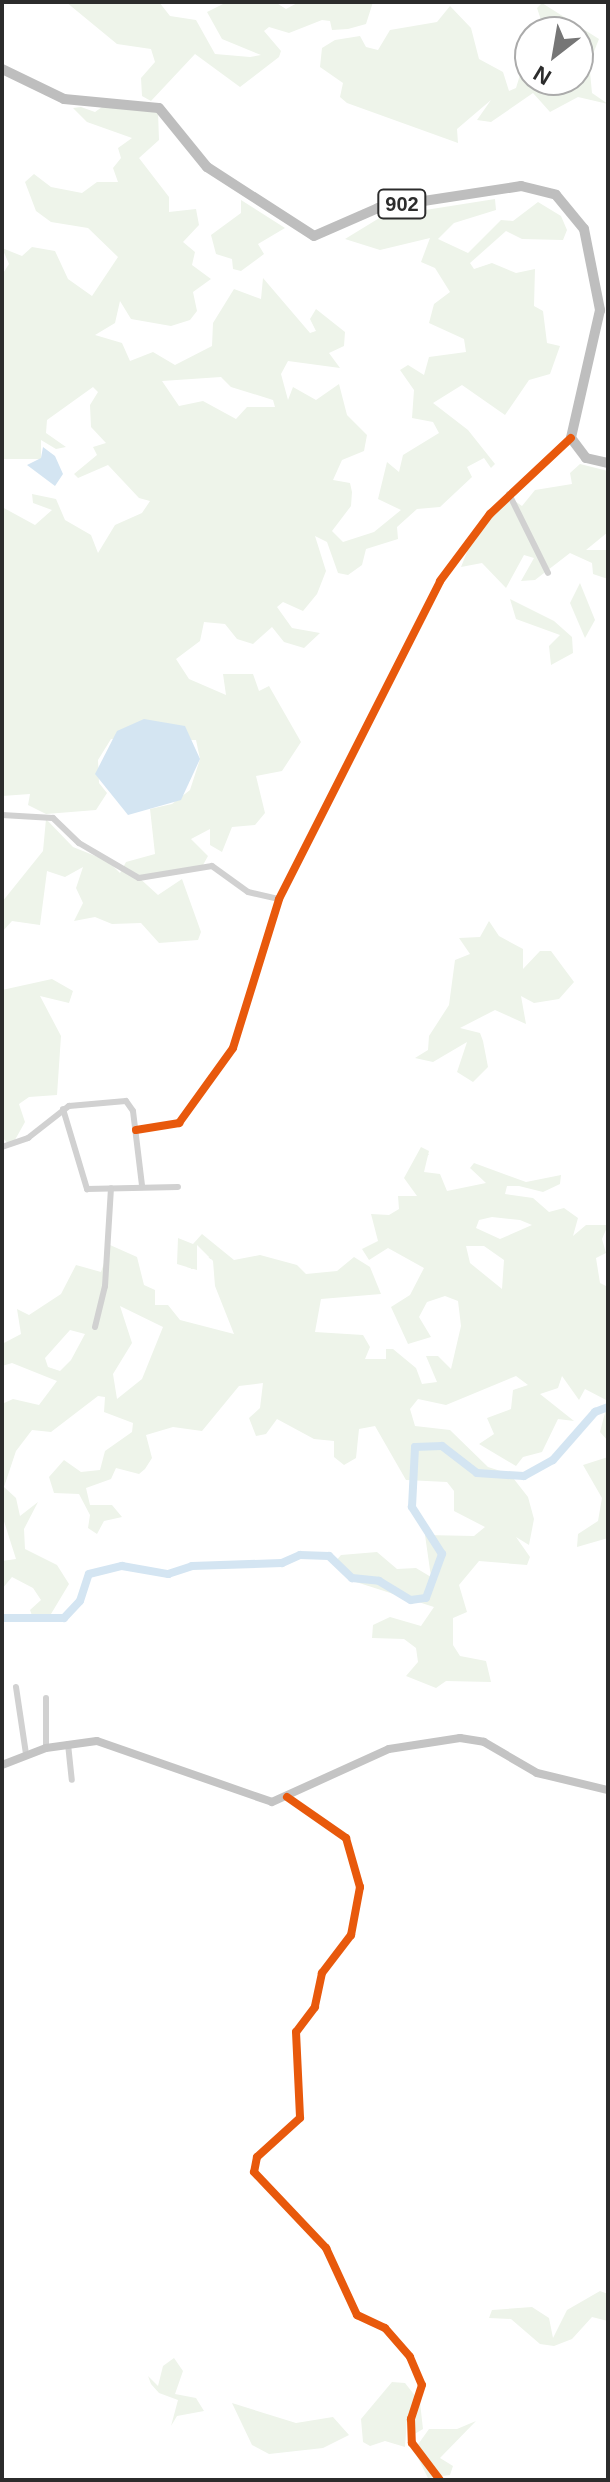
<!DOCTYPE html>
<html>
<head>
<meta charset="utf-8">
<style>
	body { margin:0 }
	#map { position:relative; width:610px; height:2482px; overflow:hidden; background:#fff; font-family:Helvetica,sans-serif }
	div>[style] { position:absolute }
	.green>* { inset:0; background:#eef4ea }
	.water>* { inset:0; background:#d4e5f2 }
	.river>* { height:8px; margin:-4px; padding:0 4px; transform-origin:4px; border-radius:4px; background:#d4e5f2 }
	.minor>* { height:6px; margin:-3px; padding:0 3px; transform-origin:3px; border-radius:3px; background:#d1d1d1 }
	.major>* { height:8px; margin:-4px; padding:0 4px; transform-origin:4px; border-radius:4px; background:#c4c4c4 }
	.highway>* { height:10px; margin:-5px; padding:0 5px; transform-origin:5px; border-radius:5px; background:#bebebe }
	.cycleway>* { height:8px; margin:-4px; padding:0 4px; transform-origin:4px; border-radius:4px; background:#e8590c }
	span { translate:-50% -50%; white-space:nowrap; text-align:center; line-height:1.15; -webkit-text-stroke:8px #fff; paint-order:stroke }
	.shield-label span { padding:2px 6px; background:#fff; border:2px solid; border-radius:6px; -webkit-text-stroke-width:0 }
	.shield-label { font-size:20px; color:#2c2c2c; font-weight:700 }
	.frame { position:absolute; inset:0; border:4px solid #2c2c2c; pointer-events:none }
	.north { position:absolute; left:514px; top:16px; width:80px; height:80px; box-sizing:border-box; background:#fff; border:2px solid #ababab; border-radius:50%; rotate:211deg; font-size:22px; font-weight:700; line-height:32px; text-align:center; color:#2c2c2c }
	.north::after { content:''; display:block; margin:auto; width:28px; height:36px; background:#767676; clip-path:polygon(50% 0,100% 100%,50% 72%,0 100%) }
</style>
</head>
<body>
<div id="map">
	<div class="green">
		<i style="clip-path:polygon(66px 2px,159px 2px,170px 16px,196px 20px,215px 54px,250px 57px,261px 55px,222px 39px,207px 12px,227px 2px,275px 2px,286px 9px,299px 2px,373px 2px,366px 24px,348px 29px,332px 30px,330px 21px,322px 20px,289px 33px,269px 27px,264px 31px,281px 51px,279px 57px,240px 87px,195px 54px,151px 101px,142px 96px,141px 78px,155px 62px,151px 49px,117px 44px)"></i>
		<i style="clip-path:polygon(542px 3px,599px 39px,593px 54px,578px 55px,578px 32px,545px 32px,537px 8px)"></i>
		<i style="clip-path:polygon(450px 6px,471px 28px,479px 59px,503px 72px,509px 91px,516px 88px,523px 65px,530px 80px,578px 80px,578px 66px,590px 72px,592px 93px,608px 104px,578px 97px,550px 112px,533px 93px,491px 122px,477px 120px,491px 100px,457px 129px,458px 143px,347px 103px,340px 97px,343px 83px,320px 67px,322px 48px,335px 40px,360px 36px,366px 47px,378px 50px,390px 30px,437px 22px)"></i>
		<i style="clip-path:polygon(evenodd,81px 107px,95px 112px,102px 107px,158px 112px,159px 140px,139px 158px,169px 197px,169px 212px,196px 209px,199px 225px,183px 242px,195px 252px,192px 265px,211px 279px,193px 292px,197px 311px,190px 320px,171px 326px,131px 319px,120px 301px,115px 323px,95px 335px,122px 343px,130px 361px,153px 352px,175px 365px,212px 346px,213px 323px,234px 289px,261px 299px,263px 278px,310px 333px,316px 331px,310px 319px,316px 309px,345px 332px,344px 346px,329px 353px,340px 368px,288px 361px,281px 374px,288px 400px,293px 387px,316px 400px,339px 384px,347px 415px,367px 435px,364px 451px,342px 460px,333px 480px,350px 483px,352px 492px,351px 506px,332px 531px,343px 542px,374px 532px,401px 510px,378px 499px,387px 462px,399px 472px,403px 455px,439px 433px,433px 422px,412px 418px,414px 390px,400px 370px,408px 365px,424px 375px,429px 357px,466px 352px,464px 339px,429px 323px,434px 304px,450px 292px,435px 268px,421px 262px,430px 238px,380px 250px,345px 239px,381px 217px,495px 199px,496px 210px,454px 223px,438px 239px,468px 253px,501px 220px,513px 221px,538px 202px,561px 216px,567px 230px,563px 240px,522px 239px,506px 231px,470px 263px,474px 269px,492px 263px,516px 273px,535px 269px,534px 306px,543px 311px,547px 343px,560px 346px,550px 374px,529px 380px,505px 415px,462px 385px,433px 403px,468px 430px,495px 464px,491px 468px,484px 458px,467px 467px,472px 477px,440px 507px,417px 509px,397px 527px,398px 539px,366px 549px,362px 565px,348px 575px,338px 573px,327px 542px,315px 536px,326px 571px,317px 594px,303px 611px,283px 602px,277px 607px,292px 628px,320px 633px,304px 648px,284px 642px,272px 627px,253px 644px,237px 639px,225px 624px,204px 622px,200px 641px,176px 659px,189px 679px,226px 695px,223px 674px,253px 674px,259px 691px,269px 686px,301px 742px,282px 771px,256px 776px,265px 813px,255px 825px,232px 827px,222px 852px,210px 845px,210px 829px,191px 839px,208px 856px,203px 865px,156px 878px,136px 875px,158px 895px,182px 879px,201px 932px,198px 940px,159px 943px,141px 923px,112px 924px,95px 917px,74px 921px,83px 903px,76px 888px,83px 867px,65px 877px,47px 871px,40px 925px,12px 921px,2px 932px,2px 902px,43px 851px,46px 819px,73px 847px,108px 861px,120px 873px,126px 862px,155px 854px,150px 809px,172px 804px,190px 790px,200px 759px,196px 740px,111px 739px,98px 760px,99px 783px,107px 793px,96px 810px,46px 814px,28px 805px,30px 794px,2px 796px,2px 507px,35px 525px,52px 510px,33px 503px,32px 494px,56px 499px,65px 520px,91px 535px,98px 553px,115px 525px,142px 513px,150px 501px,139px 498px,108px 465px,78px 478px,74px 474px,97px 455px,93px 447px,106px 443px,91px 427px,90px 405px,98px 392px,93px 387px,47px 420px,46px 433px,66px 447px,56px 449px,41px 440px,41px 459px,2px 459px,2px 275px,9px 264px,2px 248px,22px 256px,32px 247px,55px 251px,68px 279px,92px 296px,118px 257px,88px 228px,51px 222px,36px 211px,25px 182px,34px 174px,51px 187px,82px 193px,97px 182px,118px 182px,113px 168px,121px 158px,118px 148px,132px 138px,87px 122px,73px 108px,81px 107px,221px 377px,231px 387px,273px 400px,275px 407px,247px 407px,236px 419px,203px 401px,179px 406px,162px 381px,221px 377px)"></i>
		<i style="clip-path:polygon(241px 200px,285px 228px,258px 244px,264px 254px,241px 271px,233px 269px,232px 259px,216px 254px,211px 235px,241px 213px)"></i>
		<i style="clip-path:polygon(580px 464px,608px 471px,608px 532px,586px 550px,608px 550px,608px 579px,593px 574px,592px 563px,570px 553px,535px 580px,521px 581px,534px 558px,524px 555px,506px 588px,482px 563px,461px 567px,475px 532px,509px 497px,522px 506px,535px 490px,572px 484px,570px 473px)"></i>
		<i style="clip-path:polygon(580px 583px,595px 620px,585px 638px,570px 603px)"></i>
		<i style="clip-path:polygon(510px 599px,554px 621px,572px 637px,573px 653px,551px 665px,549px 646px,560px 635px,516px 619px)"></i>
		<i style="clip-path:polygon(489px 921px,499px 936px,523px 949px,523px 969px,540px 951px,551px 951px,574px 982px,559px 999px,534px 1003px,521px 996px,526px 1024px,495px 1010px,460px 1028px,480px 1033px,483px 1041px,488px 1067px,473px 1082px,457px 1072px,467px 1042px,433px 1062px,415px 1058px,428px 1050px,429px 1036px,449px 1005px,455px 960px,470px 954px,459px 938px,480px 937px)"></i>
		<i style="clip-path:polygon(52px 979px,73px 991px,69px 1003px,40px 996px,61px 1036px,57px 1095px,29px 1097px,19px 1104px,25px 1122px,11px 1147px,2px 1137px,2px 990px)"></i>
		<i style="clip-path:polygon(evenodd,421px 1147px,429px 1151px,424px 1172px,440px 1174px,447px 1191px,486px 1183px,470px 1168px,474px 1163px,526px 1182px,561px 1175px,560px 1184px,543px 1192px,519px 1186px,507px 1186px,505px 1194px,533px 1198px,549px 1212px,564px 1208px,578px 1218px,573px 1236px,586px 1225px,608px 1225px,602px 1239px,606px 1253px,596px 1258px,600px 1283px,608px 1287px,608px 1441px,600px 1432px,608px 1401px,585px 1389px,579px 1400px,562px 1376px,558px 1388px,540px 1394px,574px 1421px,558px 1419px,542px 1452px,523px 1457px,516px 1466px,479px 1444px,494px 1434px,487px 1418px,511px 1409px,513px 1390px,528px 1385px,516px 1376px,446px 1405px,418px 1399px,410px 1409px,415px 1426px,450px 1430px,488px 1467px,510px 1474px,528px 1497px,534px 1519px,529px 1545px,516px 1537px,530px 1557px,527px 1565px,479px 1561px,459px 1585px,467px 1612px,453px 1618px,453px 1645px,460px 1656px,486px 1661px,491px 1682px,446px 1681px,436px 1688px,406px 1676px,418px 1662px,416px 1648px,404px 1639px,372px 1638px,373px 1625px,390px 1617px,421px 1626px,434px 1607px,356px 1582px,335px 1562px,341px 1555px,377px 1552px,397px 1569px,416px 1568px,431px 1577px,425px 1535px,474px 1536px,485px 1527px,454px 1511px,454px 1491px,447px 1482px,406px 1480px,375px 1426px,359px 1429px,356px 1458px,344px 1465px,334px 1457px,334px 1441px,314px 1439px,277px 1419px,266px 1434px,256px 1436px,249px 1418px,260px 1408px,263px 1383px,239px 1386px,202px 1431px,173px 1427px,146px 1435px,152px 1458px,145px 1469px,139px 1474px,116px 1468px,111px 1479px,86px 1488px,90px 1505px,112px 1505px,122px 1517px,104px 1521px,97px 1534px,88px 1528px,90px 1515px,79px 1494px,54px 1493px,49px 1477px,64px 1460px,81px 1472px,100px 1470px,105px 1451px,132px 1432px,133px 1423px,104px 1412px,105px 1397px,98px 1396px,51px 1432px,32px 1430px,16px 1451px,4px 1487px,16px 1498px,20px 1516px,38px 1502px,24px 1529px,25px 1549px,57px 1565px,69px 1584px,51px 1614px,34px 1621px,30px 1610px,41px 1600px,33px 1588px,12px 1577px,2px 1589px,2px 1561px,16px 1559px,2px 1515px,2px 1404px,13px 1399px,39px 1405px,57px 1381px,12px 1363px,2px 1366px,2px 1344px,21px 1334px,17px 1309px,29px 1315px,61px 1294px,76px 1265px,101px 1272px,110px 1245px,137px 1257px,144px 1285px,155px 1290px,155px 1305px,168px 1305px,180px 1320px,234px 1334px,215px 1286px,213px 1261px,197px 1245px,197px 1270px,177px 1264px,178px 1238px,193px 1244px,202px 1234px,234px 1260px,260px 1255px,297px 1265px,306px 1274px,337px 1271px,354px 1257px,370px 1267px,381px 1294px,321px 1299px,315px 1332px,363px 1335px,370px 1347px,365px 1359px,386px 1359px,386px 1349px,393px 1349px,416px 1368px,422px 1384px,437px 1382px,426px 1356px,438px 1356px,451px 1369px,461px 1326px,458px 1301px,445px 1296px,427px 1302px,419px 1317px,431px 1337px,408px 1344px,391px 1307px,410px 1295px,424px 1268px,388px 1248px,369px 1260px,362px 1249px,378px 1241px,371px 1214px,389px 1215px,399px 1209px,398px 1196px,417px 1196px,404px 1178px,421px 1147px,492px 1217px,520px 1220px,532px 1225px,500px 1239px,476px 1228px,479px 1220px,492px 1217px,421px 1147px,466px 1246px,484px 1246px,504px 1260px,502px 1289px,470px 1263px,466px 1246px,421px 1147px,120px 1306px,163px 1327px,142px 1379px,117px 1399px,113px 1374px,132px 1343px,120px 1306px,421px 1147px,70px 1330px,85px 1334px,71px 1360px,60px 1371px,48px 1367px,45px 1358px,70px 1330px)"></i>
		<i style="clip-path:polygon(608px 1457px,608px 1538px,577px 1547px,578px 1534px,598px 1521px,602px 1498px,583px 1465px)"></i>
		<i style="clip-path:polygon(600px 2291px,608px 2294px,608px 2321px,592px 2317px,572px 2339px,554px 2346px,540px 2344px,511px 2319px,489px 2318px,492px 2310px,532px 2307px,549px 2318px,553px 2338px,567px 2310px)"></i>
		<i style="clip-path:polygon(174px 2358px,183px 2371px,175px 2394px,196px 2398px,204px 2411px,177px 2416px,171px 2426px,178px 2400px,159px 2393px,151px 2384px,148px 2376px,158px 2386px,163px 2366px)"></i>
		<i style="clip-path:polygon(392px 2382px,405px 2383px,420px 2402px,423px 2429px,413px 2435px,407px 2418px,405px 2447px,385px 2441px,370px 2446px,363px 2442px,361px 2419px)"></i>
		<i style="clip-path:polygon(232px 2403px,296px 2423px,333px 2417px,349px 2435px,323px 2448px,269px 2454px,252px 2445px)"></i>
		<i style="clip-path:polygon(476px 2421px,440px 2458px,453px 2466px,450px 2475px,428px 2478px,414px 2450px,429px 2429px,457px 2429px)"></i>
	</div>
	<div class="water">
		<i style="clip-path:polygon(43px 447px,55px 456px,63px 474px,55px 486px,27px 465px,41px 458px)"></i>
		<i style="clip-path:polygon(144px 719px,185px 726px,200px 759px,181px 800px,128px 815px,95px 774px,117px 731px)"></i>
	</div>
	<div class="river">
		<i style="left:2px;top:1618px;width:62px"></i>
		<i style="left:64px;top:1618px;width:23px;rotate:-47deg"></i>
		<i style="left:80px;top:1601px;width:28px;rotate:-72deg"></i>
		<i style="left:89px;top:1574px;width:34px;rotate:-14deg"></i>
		<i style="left:122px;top:1566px;width:47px;rotate:9.9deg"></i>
		<i style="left:168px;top:1574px;width:25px;rotate:-18deg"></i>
		<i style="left:192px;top:1566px;width:90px;rotate:-1.9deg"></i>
		<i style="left:282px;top:1563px;width:20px;rotate:-24deg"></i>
		<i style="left:300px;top:1555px;width:29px;rotate:2deg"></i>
		<i style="left:329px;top:1556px;width:32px;rotate:44deg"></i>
		<i style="left:352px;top:1578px;width:27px;rotate:6deg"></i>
		<i style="left:379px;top:1581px;width:37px;rotate:31deg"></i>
		<i style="left:411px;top:1600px;width:15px;rotate:-8deg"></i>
		<i style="left:426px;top:1598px;width:47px;rotate:-70deg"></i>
		<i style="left:442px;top:1554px;width:56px;rotate:-122.6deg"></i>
		<i style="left:412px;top:1507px;width:60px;rotate:-87.1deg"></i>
		<i style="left:415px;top:1447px;width:27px;rotate:-2deg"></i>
		<i style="left:442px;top:1446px;width:44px;rotate:37.6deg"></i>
		<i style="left:477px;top:1473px;width:47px;rotate:3.7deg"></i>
		<i style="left:524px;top:1476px;width:33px;rotate:-29deg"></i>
		<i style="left:553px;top:1460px;width:64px;rotate:-48.8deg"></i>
		<i style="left:595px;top:1412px;width:14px;rotate:-21deg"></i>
	</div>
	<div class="minor">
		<i style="left:509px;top:494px;width:88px;rotate:63.7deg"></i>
		<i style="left:2px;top:815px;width:51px;rotate:3.4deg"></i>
		<i style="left:53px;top:818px;width:36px;rotate:44deg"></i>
		<i style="left:79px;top:843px;width:69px;rotate:30.3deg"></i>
		<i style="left:139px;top:878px;width:74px;rotate:-9.3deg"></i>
		<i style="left:212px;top:866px;width:44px;rotate:35.8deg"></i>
		<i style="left:248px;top:892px;width:32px;rotate:13deg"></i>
		<i style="left:63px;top:1109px;width:84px;rotate:73.3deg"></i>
		<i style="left:87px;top:1189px;width:91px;rotate:-1.3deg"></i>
		<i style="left:136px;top:1130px;width:44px;rotate:-9.2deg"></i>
		<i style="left:179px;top:1123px;width:92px;rotate:-54.2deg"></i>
		<i style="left:233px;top:1048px;width:156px;rotate:-72.8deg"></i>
		<i style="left:279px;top:899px;width:356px;rotate:-63.1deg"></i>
		<i style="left:440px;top:581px;width:84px;rotate:-53.3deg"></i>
		<i style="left:490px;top:514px;width:111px;rotate:-43.2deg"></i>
		<i style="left:2px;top:1147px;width:28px;rotate:-19deg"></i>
		<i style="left:28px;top:1138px;width:52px;rotate:-38deg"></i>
		<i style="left:69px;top:1106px;width:57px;rotate:-5deg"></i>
		<i style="left:126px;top:1101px;width:12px;rotate:55deg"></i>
		<i style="left:133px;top:1111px;width:75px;rotate:83.1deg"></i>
		<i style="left:95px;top:1327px;width:42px;rotate:-76.3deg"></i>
		<i style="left:105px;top:1286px;width:98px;rotate:-86.5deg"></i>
		<i style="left:16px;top:1687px;width:68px;rotate:81.5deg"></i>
		<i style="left:46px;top:1698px;width:50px;rotate:90deg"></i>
		<i style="left:68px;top:1744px;width:36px;rotate:84deg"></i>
		<i style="left:287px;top:1797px;width:72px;rotate:34.8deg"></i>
		<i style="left:346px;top:1838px;width:51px;rotate:74.1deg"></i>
		<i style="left:360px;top:1887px;width:49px;rotate:100.6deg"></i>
		<i style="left:351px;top:1935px;width:48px;rotate:127.3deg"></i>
		<i style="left:322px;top:1973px;width:35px;rotate:102deg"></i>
		<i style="left:315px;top:2007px;width:31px;rotate:127deg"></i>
		<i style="left:296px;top:2032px;width:86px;rotate:87.3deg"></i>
		<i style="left:300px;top:2118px;width:58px;rotate:137.8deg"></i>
		<i style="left:257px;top:2157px;width:15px;rotate:101deg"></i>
		<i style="left:254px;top:2172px;width:105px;rotate:46.5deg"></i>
		<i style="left:326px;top:2248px;width:74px;rotate:65.2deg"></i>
		<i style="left:357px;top:2315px;width:31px;rotate:25deg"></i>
		<i style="left:385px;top:2328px;width:38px;rotate:49deg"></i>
		<i style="left:410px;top:2357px;width:30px;rotate:67deg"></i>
		<i style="left:422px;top:2385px;width:36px;rotate:108deg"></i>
		<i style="left:411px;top:2419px;width:24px;rotate:88deg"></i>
		<i style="left:412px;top:2443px;width:46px;rotate:52.9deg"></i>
	</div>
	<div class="major">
		<i style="left:2px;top:1765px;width:47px;rotate:-21.1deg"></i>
		<i style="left:46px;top:1748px;width:51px;rotate:-7.8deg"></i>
		<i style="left:97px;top:1741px;width:185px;rotate:19.2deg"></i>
		<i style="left:272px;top:1802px;width:128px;rotate:-24.4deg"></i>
		<i style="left:389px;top:1749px;width:72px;rotate:-8.8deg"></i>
		<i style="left:460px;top:1738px;width:24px;rotate:9deg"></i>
		<i style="left:484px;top:1742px;width:61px;rotate:30.3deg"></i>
		<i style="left:537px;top:1773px;width:73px;rotate:13.5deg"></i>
	</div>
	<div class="highway">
		<i style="left:2px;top:69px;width:69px;rotate:25.8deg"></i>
		<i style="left:64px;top:99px;width:95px;rotate:5.4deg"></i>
		<i style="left:159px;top:108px;width:76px;rotate:50.9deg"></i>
		<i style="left:207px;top:167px;width:127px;rotate:32.8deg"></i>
		<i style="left:314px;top:236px;width:70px;rotate:-23.6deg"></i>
		<i style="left:378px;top:208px;width:145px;rotate:-8.7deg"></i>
		<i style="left:521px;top:186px;width:36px;rotate:14deg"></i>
		<i style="left:556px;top:195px;width:44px;rotate:50.5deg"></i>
		<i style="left:584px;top:229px;width:83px;rotate:78.8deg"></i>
		<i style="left:600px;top:310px;width:131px;rotate:102.8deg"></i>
		<i style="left:571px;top:438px;width:25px;rotate:53deg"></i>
		<i style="left:586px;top:458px;width:23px;rotate:13deg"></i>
	</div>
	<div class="cycleway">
		<i style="left:136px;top:1130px;width:44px;rotate:-9.2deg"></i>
		<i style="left:179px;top:1123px;width:92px;rotate:-54.2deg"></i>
		<i style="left:233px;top:1048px;width:156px;rotate:-72.8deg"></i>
		<i style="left:279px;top:899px;width:356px;rotate:-63.1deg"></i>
		<i style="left:440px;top:581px;width:84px;rotate:-53.3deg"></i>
		<i style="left:490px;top:514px;width:111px;rotate:-43.2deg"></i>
		<i style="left:287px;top:1797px;width:72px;rotate:34.8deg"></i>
		<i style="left:346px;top:1838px;width:51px;rotate:74.1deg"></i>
		<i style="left:360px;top:1887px;width:49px;rotate:100.6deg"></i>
		<i style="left:351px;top:1935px;width:48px;rotate:127.3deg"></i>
		<i style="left:322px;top:1973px;width:35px;rotate:102deg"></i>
		<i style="left:315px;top:2007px;width:31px;rotate:127deg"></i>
		<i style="left:296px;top:2032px;width:86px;rotate:87.3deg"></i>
		<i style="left:300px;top:2118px;width:58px;rotate:137.8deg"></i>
		<i style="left:257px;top:2157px;width:15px;rotate:101deg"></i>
		<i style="left:254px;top:2172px;width:105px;rotate:46.5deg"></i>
		<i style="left:326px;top:2248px;width:74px;rotate:65.2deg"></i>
		<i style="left:357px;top:2315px;width:31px;rotate:25deg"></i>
		<i style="left:385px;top:2328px;width:38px;rotate:49deg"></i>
		<i style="left:410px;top:2357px;width:30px;rotate:67deg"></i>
		<i style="left:422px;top:2385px;width:36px;rotate:108deg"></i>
		<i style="left:411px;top:2419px;width:24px;rotate:88deg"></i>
		<i style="left:412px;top:2443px;width:46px;rotate:52.9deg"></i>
	</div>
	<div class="shield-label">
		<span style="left:402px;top:204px">902</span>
	</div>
	<div class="frame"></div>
	<div class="north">N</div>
</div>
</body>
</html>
